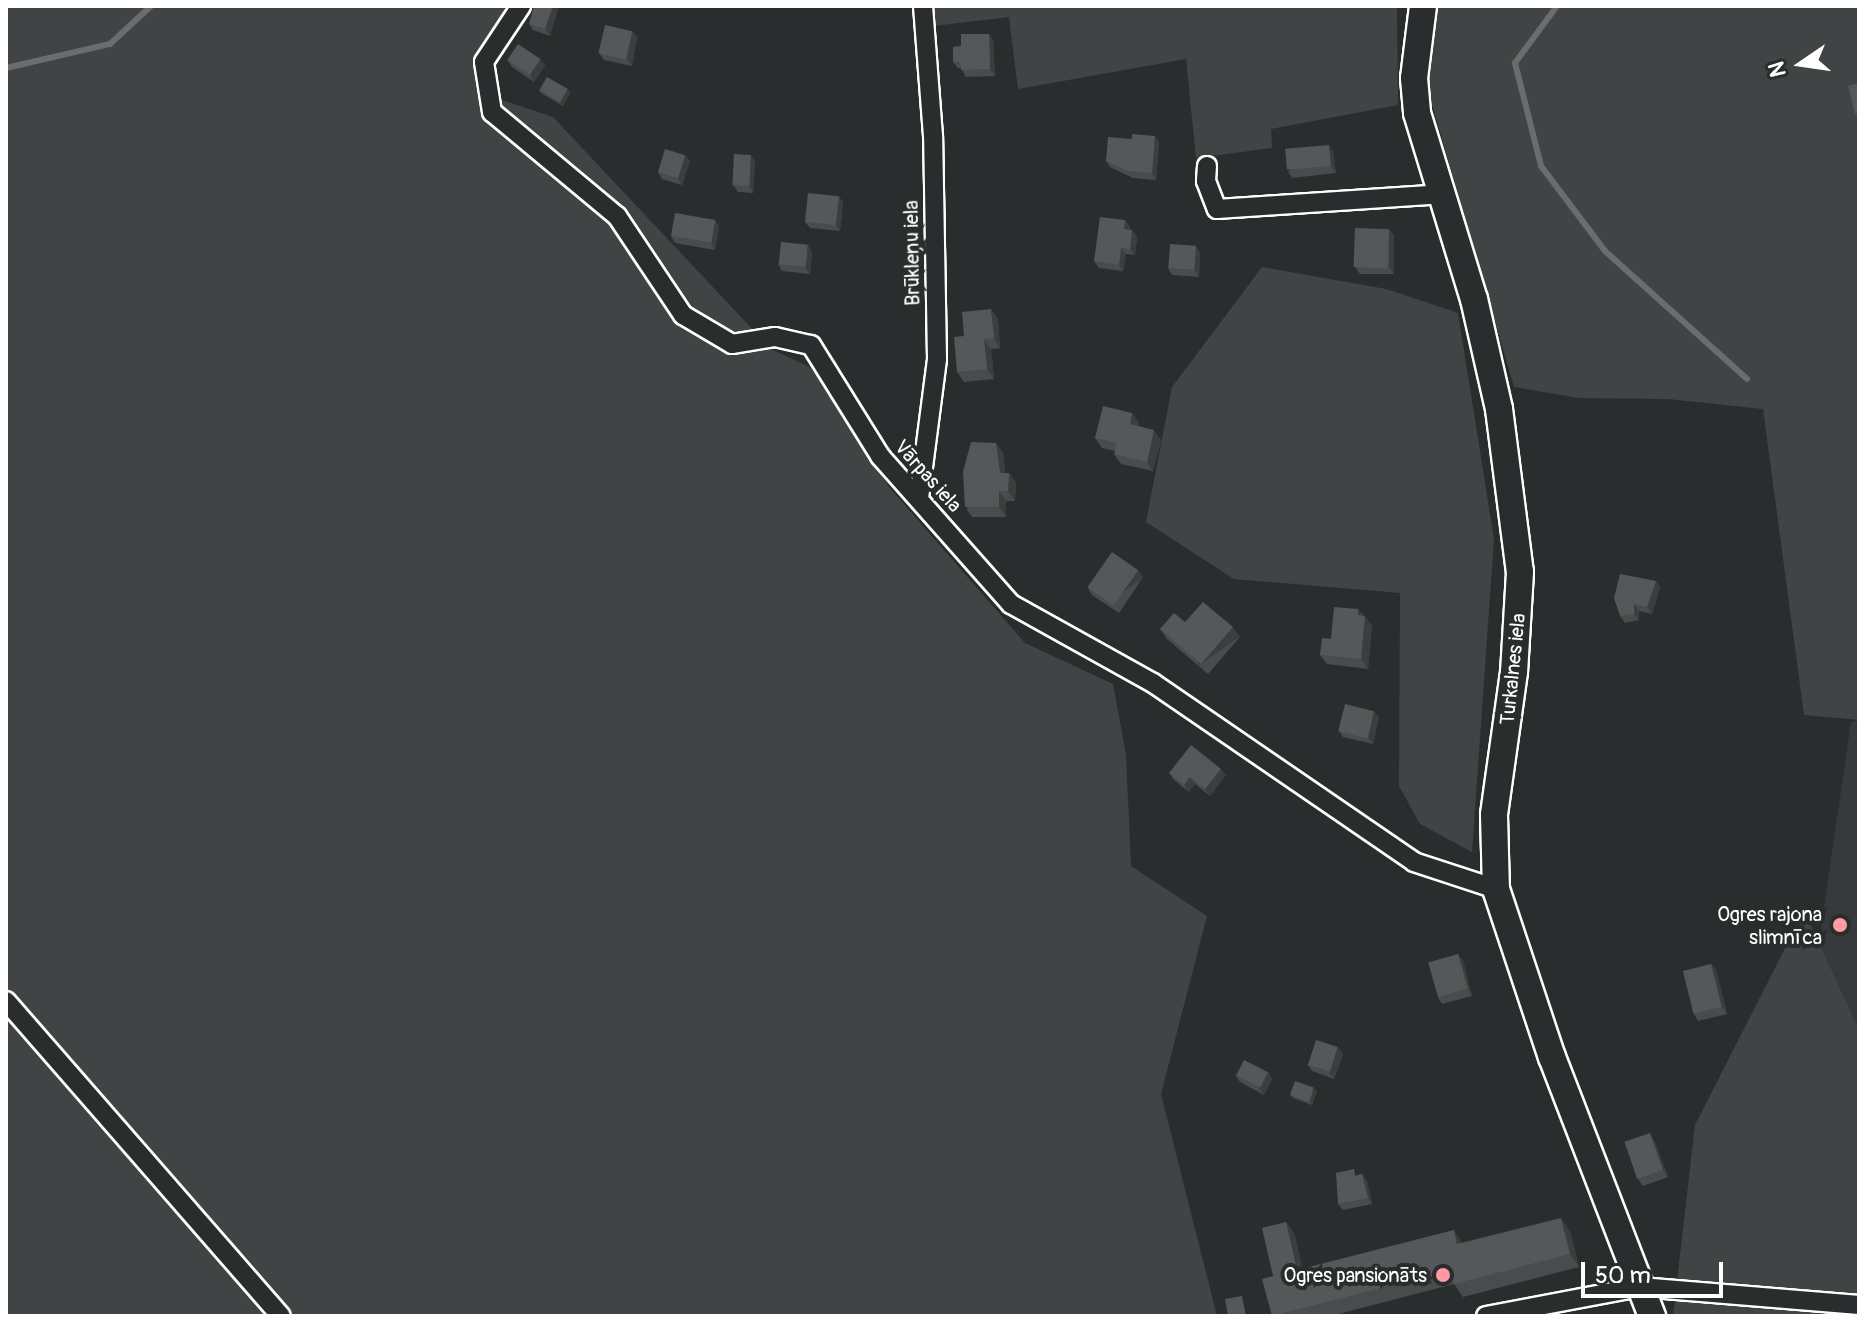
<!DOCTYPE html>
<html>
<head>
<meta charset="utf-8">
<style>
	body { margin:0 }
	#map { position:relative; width:1865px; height:1322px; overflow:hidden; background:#2a2d2e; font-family:Pangolin,sans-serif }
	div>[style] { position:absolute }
	.built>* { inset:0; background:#373a3b }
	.green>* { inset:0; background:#414445 }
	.stream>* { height:6px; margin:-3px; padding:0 3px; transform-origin:3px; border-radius:3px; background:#6a6c6d }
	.roads { filter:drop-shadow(2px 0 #fff) drop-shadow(-2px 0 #fff) drop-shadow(0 2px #fff) drop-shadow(0 -2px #fff) }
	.street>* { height:18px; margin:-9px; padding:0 9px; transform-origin:9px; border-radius:9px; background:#2a2d2e }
	.secondary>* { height:26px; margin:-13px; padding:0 13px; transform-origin:13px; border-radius:13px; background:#2a2d2e }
	.wall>* { inset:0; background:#494b4c }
	.shaded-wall>* { inset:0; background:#3c3d3e; transform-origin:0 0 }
	.building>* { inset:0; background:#555758; transform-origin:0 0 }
	.dots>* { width:22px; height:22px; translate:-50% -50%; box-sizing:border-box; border:4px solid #2a2d2e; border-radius:50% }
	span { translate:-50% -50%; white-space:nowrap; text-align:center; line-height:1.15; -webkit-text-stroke:8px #2a2d2e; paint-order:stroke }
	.street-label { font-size:20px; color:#fff }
	.poi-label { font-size:20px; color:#fff }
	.right { translate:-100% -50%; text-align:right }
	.frame { position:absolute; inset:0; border:8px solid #fff; pointer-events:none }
	.north { position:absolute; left:1761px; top:24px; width:80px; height:80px; -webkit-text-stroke:6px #2a2d2e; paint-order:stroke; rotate:257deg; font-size:22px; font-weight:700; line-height:32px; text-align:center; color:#fff }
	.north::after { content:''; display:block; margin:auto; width:28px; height:36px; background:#fff; clip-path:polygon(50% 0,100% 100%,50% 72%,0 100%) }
	.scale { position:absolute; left:1581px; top:1262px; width:142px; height:36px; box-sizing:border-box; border:4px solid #fff; border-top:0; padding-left:10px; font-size:24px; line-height:28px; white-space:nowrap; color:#fff; -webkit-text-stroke:6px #2a2d2e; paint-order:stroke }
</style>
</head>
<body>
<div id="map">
	<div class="built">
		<i style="clip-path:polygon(1859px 720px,1859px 1132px,1792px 1128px,1851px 722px)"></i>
	</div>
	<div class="green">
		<i style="clip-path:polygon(6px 6px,505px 6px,487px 95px,553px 117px,771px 349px,814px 369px,889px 487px,1025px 643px,1113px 684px,1126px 755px,1131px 866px,1207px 916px,1161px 1094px,1217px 1316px,6px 1316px)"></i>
		<i style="clip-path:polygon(909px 6px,1397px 6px,1398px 105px,1271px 129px,1272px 148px,1196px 158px,1186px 59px,1018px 89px,1009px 17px,933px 26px)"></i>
		<i style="clip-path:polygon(1429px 6px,1859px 6px,1859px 720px,1804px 715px,1763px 409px,1668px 399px,1579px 398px,1514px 387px,1429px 94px)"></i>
		<i style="clip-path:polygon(1262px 267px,1386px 289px,1458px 313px,1494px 539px,1472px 852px,1420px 824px,1399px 786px,1400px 593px,1234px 579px,1146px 522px,1172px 387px)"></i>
		<i style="clip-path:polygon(1804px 911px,1859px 1030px,1859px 1316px,1673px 1316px,1695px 1125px)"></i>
	</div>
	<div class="stream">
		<i style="left:1557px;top:6px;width:71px;rotate:126.4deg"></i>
		<i style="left:1515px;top:63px;width:106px;rotate:75.8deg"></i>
		<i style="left:1541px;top:166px;width:106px;rotate:53deg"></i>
		<i style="left:1605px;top:251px;width:191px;rotate:42deg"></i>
		<i style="left:6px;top:68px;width:107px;rotate:-13deg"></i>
		<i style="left:110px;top:44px;width:56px;rotate:-42.8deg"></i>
	</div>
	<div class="roads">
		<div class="street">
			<i style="left:521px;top:6px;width:67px;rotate:123.5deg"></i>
			<i style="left:484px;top:62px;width:51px;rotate:80.9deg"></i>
			<i style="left:492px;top:112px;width:163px;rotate:39.8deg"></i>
			<i style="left:617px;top:216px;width:119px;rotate:56.3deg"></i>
			<i style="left:683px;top:315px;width:57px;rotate:30.6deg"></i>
			<i style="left:732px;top:344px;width:44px;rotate:-9.2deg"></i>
			<i style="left:775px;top:337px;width:37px;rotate:13deg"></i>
			<i style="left:811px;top:345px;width:131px;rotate:58.1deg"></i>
			<i style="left:880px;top:456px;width:198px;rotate:48.5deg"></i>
			<i style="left:1011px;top:604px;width:162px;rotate:29.1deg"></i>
			<i style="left:1153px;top:683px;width:316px;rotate:34.4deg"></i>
			<i style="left:1414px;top:862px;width:86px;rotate:18.2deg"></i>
			<i style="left:1207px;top:166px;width:15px;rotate:94deg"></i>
			<i style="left:1206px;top:181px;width:30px;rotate:69deg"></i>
			<i style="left:1217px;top:209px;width:224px;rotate:-3.8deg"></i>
			<i style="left:919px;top:498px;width:140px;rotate:-82.6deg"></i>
			<i style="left:937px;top:359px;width:223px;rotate:-91deg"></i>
			<i style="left:933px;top:136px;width:130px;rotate:-94.4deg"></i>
			<i style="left:6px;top:1001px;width:418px;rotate:48.9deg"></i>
			<i style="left:1486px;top:1316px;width:157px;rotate:-10.7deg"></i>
			<i style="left:1640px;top:1287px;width:220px;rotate:4.7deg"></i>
		</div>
		<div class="secondary">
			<i style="left:1423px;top:6px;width:73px;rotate:97.1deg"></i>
			<i style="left:1414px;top:78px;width:35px;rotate:85deg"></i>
			<i style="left:1417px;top:113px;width:195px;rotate:73deg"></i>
			<i style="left:1474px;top:299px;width:113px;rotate:77.2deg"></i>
			<i style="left:1499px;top:409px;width:164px;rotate:82.7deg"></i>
			<i style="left:1520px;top:572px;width:100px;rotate:93.4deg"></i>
			<i style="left:1514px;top:672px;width:144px;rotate:98deg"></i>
			<i style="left:1494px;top:815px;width:74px;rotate:88.5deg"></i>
			<i style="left:1496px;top:889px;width:177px;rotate:71.6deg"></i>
			<i style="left:1552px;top:1057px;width:278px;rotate:68.9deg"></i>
		</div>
	</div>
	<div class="wall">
		<i style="clip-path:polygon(559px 6px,550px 36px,533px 30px,529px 24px)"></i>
		<i style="clip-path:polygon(632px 31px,637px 37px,632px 66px,604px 60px,599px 53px)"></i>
		<i style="clip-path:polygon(989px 34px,993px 40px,995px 76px,966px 77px,961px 68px,958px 68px,953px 62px,961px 46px)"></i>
		<i style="clip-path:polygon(540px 59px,545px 65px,534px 82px,512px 67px,507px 60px)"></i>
		<i style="clip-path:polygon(568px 89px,570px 93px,563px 106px,541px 93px,539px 90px)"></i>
		<i style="clip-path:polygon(1159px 142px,1156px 180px,1133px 178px,1110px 167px,1106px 161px)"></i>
		<i style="clip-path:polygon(1333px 152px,1336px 173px,1292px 178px,1288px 171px)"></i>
		<i style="clip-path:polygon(685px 155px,690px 161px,682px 185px,662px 179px,658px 172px)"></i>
		<i style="clip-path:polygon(755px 161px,753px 193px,738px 192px,733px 185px)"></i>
		<i style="clip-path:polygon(839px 196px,843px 203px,840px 231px,810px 228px,805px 222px)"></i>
		<i style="clip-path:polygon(715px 220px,719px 227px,715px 250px,675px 243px,671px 236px)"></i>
		<i style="clip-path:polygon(1125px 220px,1130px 227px,1129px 229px,1137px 236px,1135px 255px,1126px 254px,1123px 271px,1099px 268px,1094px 261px)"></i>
		<i style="clip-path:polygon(1389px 229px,1394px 235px,1394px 274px,1360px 274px,1355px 267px)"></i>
		<i style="clip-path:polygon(1196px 246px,1200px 253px,1199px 277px,1172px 275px,1168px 268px)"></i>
		<i style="clip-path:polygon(812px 252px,810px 274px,782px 271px,778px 264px)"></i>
		<i style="clip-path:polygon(998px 319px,1000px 348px,991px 349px,994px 379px,964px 382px,957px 372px,964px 336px)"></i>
		<i style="clip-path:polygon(1132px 413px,1139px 423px,1138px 427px,1161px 440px,1153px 471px,1121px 464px,1114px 454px,1115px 451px,1102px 448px,1095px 438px)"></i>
		<i style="clip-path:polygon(996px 443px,1003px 453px,1005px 473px,1009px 473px,1016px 483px,1015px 501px,1006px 501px,1006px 517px,972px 517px,965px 507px)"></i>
		<i style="clip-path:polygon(1143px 577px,1119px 613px,1092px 595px,1088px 588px)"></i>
		<i style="clip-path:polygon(1656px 581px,1660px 588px,1652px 614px,1639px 611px,1639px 620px,1625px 623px,1620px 616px)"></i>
		<i style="clip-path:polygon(1358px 609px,1372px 626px,1368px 669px,1327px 664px,1320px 655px,1331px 639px)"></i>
		<i style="clip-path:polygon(1185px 622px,1240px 637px,1208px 674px,1167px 639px,1160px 629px)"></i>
		<i style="clip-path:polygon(1379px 717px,1373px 744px,1343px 737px,1339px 731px)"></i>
		<i style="clip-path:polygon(1169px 773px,1226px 775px,1210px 796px,1195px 784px,1189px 792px,1174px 780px)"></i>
		<i style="clip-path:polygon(1458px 954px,1463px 961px,1472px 996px,1442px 1004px,1438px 998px)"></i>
		<i style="clip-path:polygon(1711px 964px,1716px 970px,1727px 1014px,1698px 1021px,1694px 1014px)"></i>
		<i style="clip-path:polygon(1343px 1054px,1334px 1079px,1312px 1071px,1307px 1064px)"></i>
		<i style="clip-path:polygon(1268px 1072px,1272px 1079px,1264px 1095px,1240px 1082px,1235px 1075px)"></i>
		<i style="clip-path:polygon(1317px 1091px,1312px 1105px,1293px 1098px,1291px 1095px)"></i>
		<i style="clip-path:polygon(1654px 1140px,1668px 1177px,1643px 1186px,1638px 1179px)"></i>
		<i style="clip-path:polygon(1362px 1174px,1367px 1181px,1372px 1204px,1343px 1210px,1338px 1204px,1358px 1175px)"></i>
		<i style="clip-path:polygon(1286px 1222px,1295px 1235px,1302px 1269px,1462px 1243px,1570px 1231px,1579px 1267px,1463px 1297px,1454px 1284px,1331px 1316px,1272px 1316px,1273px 1276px)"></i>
	</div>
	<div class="shaded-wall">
		<i style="clip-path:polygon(553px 6px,559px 6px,550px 36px,545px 29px)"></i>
		<i style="clip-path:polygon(632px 31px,637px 37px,632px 66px,627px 59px)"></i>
		<i style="clip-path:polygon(989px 34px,993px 40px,995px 76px,990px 69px)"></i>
		<i style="clip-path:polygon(540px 59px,545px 65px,534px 82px,530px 75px)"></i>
		<i style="clip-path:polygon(568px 89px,570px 93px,563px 106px,560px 102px)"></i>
		<i style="clip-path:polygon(1155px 136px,1159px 142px,1156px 180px,1152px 173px)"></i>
		<i style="clip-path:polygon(1329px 145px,1333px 152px,1336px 173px,1331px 166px)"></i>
		<i style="clip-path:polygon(685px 155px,690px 161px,682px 185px,678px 179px)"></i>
		<i style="clip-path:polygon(751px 155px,755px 161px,753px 193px,749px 186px)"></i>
		<i style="clip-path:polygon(839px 196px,843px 203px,840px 231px,836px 225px)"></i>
		<i style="clip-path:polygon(715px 220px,719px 227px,715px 250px,711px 243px)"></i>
		<i style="clip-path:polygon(1125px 220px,1130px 227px,1129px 235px,1124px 229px)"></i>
		<i style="clip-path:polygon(1389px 229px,1394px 235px,1394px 274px,1389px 267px)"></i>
		<i style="clip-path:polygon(1132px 230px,1137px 236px,1135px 255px,1130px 249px)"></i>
		<i style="clip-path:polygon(808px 245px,812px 252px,810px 274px,805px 267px)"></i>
		<i style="clip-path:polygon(1196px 246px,1200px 253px,1199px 277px,1194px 270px)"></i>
		<i style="clip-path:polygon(1121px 248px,1126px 254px,1123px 271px,1119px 265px)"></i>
		<i style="clip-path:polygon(991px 309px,998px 319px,1000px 348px,994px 338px)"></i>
		<i style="clip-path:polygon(984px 339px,991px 349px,994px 379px,987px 369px)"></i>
		<i style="clip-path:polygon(1132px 413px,1139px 423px,1136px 434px,1130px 424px)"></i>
		<i style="clip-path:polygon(1154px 430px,1161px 440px,1153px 471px,1147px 462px)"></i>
		<i style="clip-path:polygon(996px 443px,1003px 453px,1006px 483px,1000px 473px)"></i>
		<i style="clip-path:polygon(1009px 473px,1016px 483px,1015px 501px,1008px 491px)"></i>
		<i style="clip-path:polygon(999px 491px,1006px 501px,1006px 517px,999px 507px)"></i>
		<i style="left:1138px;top:570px;width:9px;height:43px;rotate:54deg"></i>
		<i style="clip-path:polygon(1656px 581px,1660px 588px,1652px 614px,1647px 607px)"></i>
		<i style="clip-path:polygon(1634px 604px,1639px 611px,1639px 620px,1634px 614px)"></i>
		<i style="clip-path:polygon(1358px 609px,1365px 619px,1365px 616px,1372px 626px,1368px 669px,1361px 659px)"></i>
		<i style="left:1233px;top:627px;width:12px;height:49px;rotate:55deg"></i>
		<i style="clip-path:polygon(1374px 711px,1379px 717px,1373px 744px,1368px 738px)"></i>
		<i style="clip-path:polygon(1221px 769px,1226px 775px,1210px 796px,1205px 789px)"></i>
		<i style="clip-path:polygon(1190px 777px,1195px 784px,1189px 792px,1184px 785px)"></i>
		<i style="clip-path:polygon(1458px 954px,1463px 961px,1472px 996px,1468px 989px)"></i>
		<i style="clip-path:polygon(1711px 964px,1716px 970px,1727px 1014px,1722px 1007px)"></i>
		<i style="clip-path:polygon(1338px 1047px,1343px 1054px,1334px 1079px,1329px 1072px)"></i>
		<i style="clip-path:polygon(1268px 1072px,1272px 1079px,1264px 1095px,1259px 1088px)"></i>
		<i style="clip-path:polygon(1314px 1088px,1317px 1091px,1312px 1105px,1310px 1102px)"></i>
		<i style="clip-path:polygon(1650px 1133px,1654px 1140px,1668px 1177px,1663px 1170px)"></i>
		<i style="clip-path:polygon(1362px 1174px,1367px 1181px,1372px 1204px,1368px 1198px)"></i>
		<i style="clip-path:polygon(1561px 1218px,1570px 1231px,1579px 1267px,1570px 1254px)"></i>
		<i style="clip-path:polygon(1286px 1222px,1295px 1235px,1306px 1283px,1297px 1270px)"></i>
		<i style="clip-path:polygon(1454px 1230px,1462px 1243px,1457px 1244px)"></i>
	</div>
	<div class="building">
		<i style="clip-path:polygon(534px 6px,553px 6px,545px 29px,529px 24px)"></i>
		<i style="left:605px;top:25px;width:28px;height:29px;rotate:13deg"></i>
		<i style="clip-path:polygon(961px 34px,989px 34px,990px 69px,961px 70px,961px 62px,953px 62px,953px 47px,961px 46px)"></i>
		<i style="left:518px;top:44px;width:27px;height:19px;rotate:34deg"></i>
		<i style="left:547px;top:77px;width:24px;height:15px;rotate:30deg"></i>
		<i style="clip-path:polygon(1859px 83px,1859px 113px,1855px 114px,1848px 86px)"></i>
		<i style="clip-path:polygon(1132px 134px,1155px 136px,1152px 173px,1128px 171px,1106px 161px,1108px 137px,1132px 139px)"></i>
		<i style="left:1329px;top:145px;width:21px;height:44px;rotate:85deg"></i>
		<i style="left:665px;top:149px;width:21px;height:24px;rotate:17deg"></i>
		<i style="left:734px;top:154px;width:17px;height:31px;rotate:3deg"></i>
		<i style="left:808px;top:193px;width:31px;height:29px;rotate:6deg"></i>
		<i style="left:675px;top:213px;width:41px;height:23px;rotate:10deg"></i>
		<i style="clip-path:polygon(1100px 217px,1125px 220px,1124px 229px,1132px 230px,1130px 249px,1121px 248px,1119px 265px,1094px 261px)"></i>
		<i style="left:1355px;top:228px;width:34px;height:39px;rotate:2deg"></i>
		<i style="left:781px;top:242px;width:27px;height:22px;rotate:6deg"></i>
		<i style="left:1170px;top:244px;width:26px;height:24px;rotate:4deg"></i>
		<i style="clip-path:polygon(991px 309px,994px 338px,984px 339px,987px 369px,957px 372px,954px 337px,964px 336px,962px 312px)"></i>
		<i style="clip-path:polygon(1103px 406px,1132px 413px,1130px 424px,1154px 430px,1147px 462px,1114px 454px,1117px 443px,1095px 438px)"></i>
		<i style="clip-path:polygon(971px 442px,996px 443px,1000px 473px,1009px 473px,1008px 491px,999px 491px,999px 507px,965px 507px,963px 472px)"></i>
		<i style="left:1112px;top:552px;width:32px;height:43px;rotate:35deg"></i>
		<i style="clip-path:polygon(1620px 574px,1656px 581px,1647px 607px,1634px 604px,1634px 614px,1620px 616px,1614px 598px)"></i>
		<i style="clip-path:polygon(1203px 602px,1233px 627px,1201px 664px,1160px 629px,1174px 613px,1185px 622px)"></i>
		<i style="clip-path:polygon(1334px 607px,1358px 609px,1358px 615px,1365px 616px,1361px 659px,1320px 655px,1322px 638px,1331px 639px)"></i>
		<i style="left:1345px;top:704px;width:30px;height:28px;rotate:14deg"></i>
		<i style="clip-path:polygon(1191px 745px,1221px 769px,1205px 789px,1190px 777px,1184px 785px,1169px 773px)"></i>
		<i style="left:1458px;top:954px;width:36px;height:31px;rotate:74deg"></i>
		<i style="left:1711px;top:964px;width:44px;height:29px;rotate:76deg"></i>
		<i style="left:1316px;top:1040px;width:23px;height:26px;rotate:18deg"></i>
		<i style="left:1244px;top:1060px;width:27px;height:17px;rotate:27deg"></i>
		<i style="left:1295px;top:1081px;width:20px;height:15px;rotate:20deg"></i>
		<i style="left:1650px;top:1133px;width:39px;height:27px;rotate:71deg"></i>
		<i style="clip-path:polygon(1354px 1169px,1355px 1176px,1362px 1174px,1368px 1198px,1338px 1204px,1336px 1173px)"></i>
		<i style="clip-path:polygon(1561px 1218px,1570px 1254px,1454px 1284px,1451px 1270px,1272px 1316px,1262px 1279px,1273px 1276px,1262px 1228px,1286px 1222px,1297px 1270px,1454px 1230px,1457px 1244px)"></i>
		<i style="clip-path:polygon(1242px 1296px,1246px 1316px,1228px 1316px,1225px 1299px)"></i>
	</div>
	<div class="dots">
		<i style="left:1840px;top:925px;background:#ff9aa2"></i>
		<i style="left:1443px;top:1275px;background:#ff9aa2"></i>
	</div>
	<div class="street-label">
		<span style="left:912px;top:253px;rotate:-91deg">Brūkleņu iela</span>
		<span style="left:928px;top:476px;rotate:48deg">Vārpas iela</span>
		<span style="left:1513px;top:669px;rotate:-84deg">Turkalnes iela</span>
	</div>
	<div class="poi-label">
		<span class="right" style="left:1822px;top:926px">Ogres rajona<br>slimnīca</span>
		<span class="right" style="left:1427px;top:1275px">Ogres pansionāts</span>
	</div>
	<div class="frame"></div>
	<div class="north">N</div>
	<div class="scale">50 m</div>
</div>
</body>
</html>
